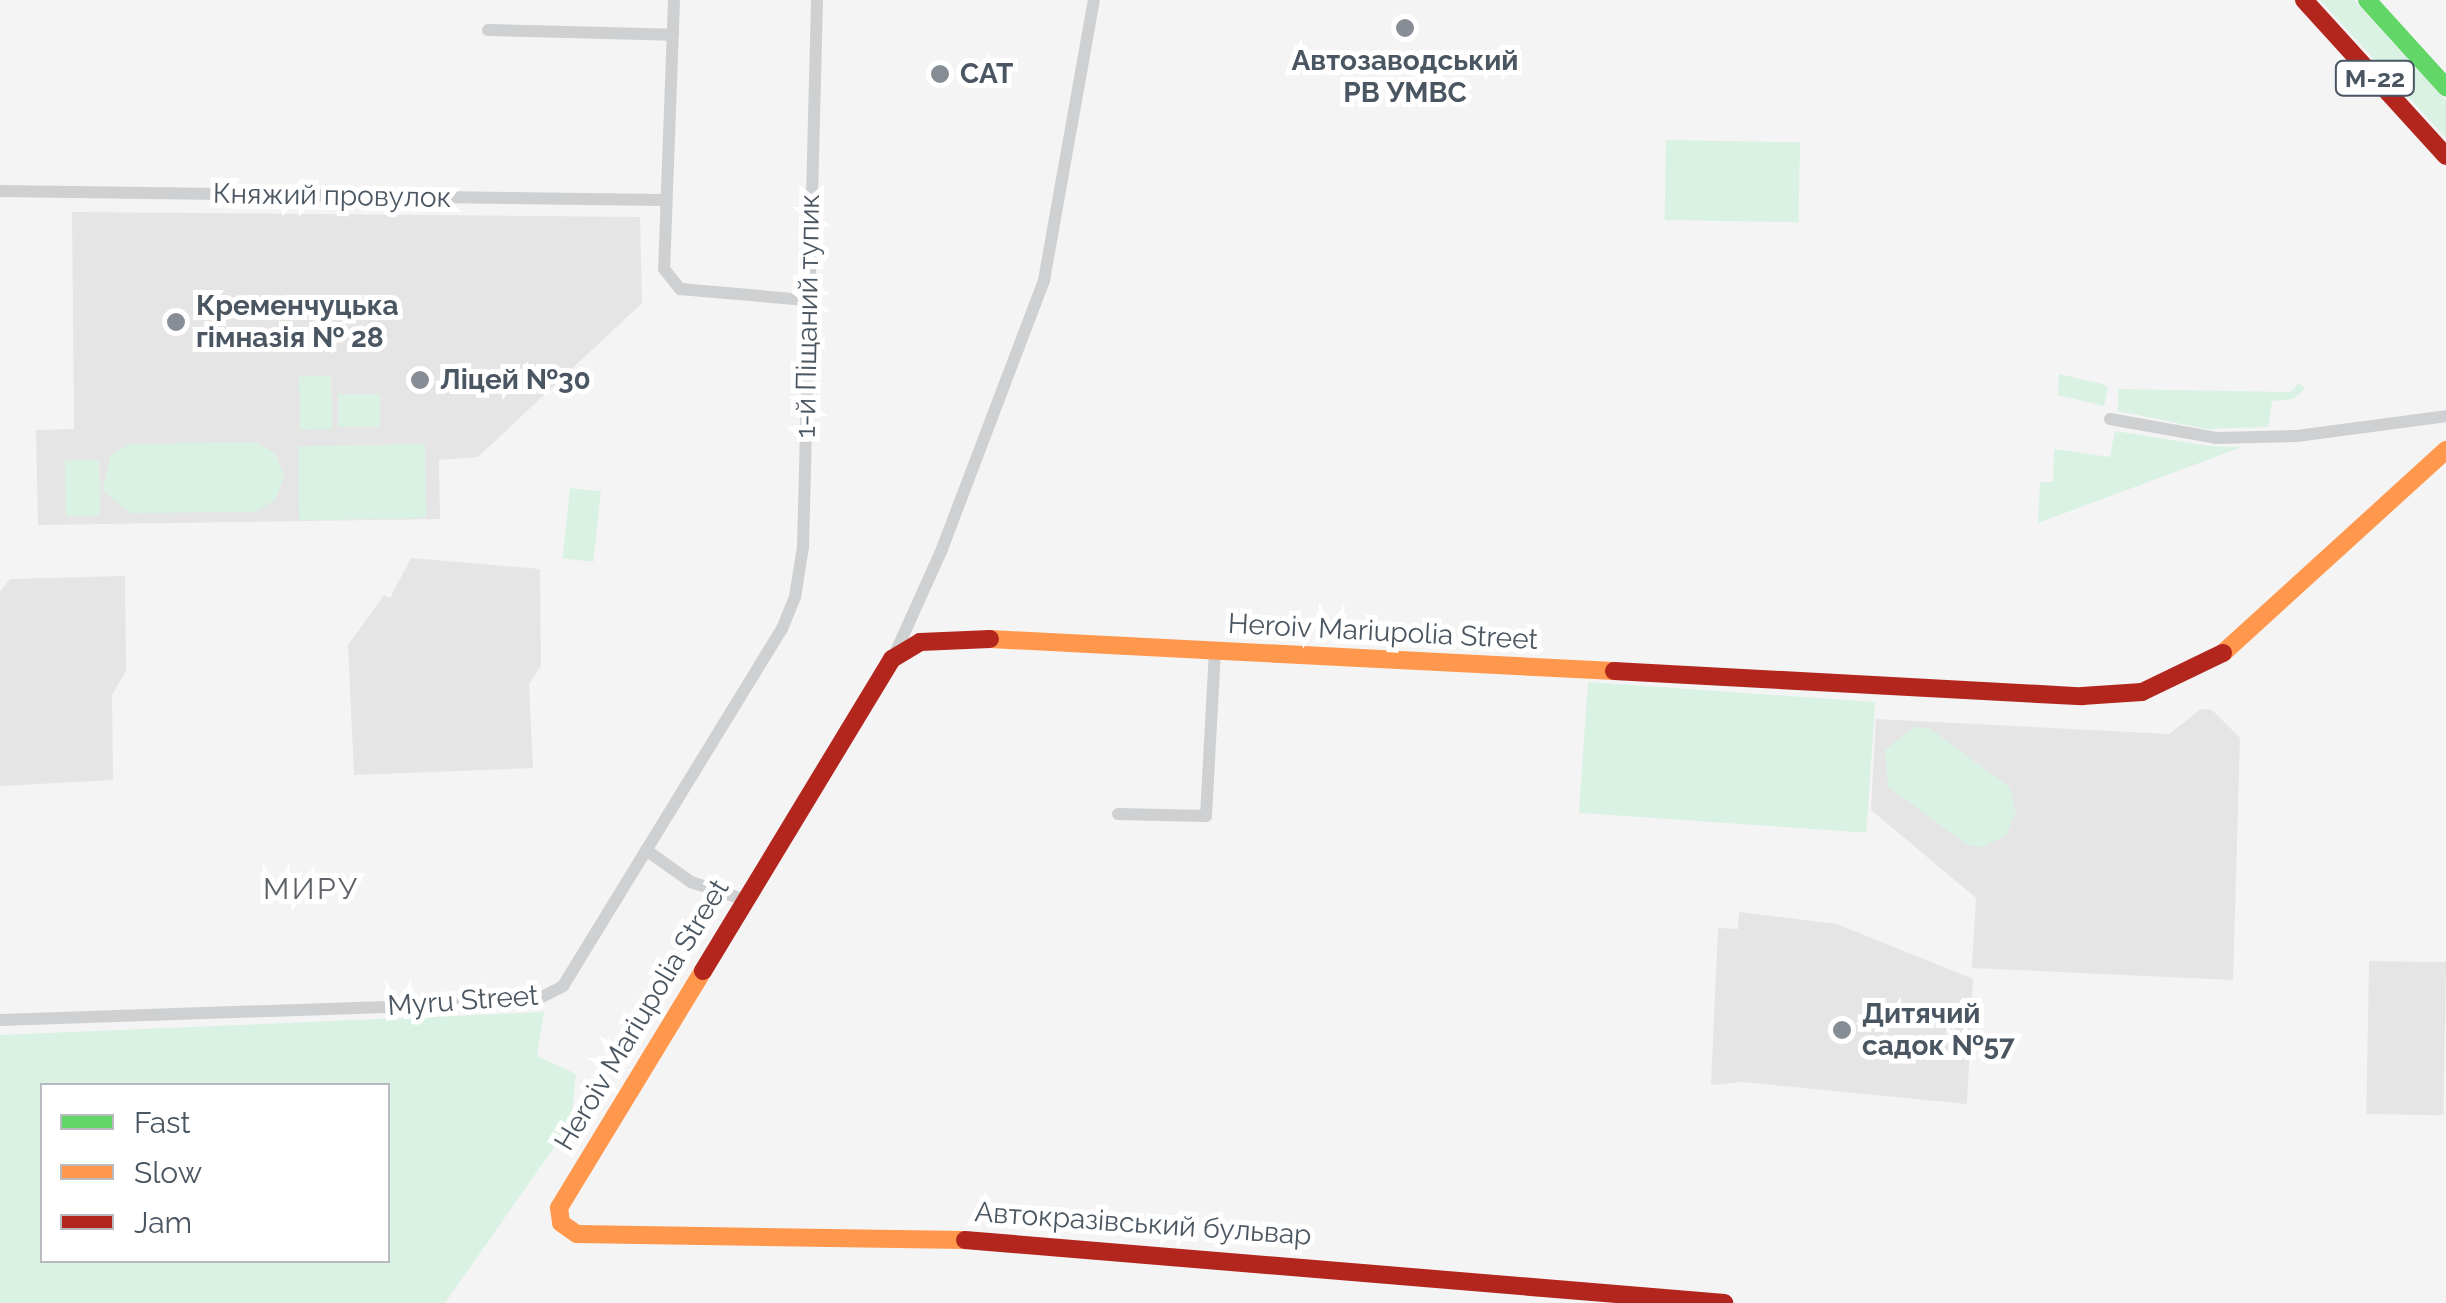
<!DOCTYPE html>
<html>
<head>
<meta charset="utf-8">
<style>
	body { margin:0 }
	#map { position:relative; width:2446px; height:1303px; overflow:hidden; background:#f4f4f4; font-family:Raleway,sans-serif }
	div>[style] { position:absolute }
	.education>* { inset:0; background:#e6e5e6; transform-origin:0 0 }
	.green>* { inset:0; background:#d9f2e3; transform-origin:0 0 }
	.street>* { height:12px; margin:-6px; padding:0 6px; transform-origin:6px; border-radius:6px; background:#ced0d2 }
	.fast>* { height:18px; margin:-9px; padding:0 9px; transform-origin:9px; border-radius:9px; background:#63d668 }
	.slow>* { height:18px; margin:-9px; padding:0 9px; transform-origin:9px; border-radius:9px; background:#ff974d }
	.jam>* { height:18px; margin:-9px; padding:0 9px; transform-origin:9px; border-radius:9px; background:#b3261e }
	.dots>* { width:28px; height:28px; translate:-50% -50%; box-sizing:border-box; border:5px solid #fff; border-radius:50% }
	span { translate:-50% -50%; white-space:nowrap; text-align:center; line-height:1.15; -webkit-text-stroke:10px #fff; paint-order:stroke }
	.shield-label span { padding:2px 8px; background:#fff; border:2px solid; border-radius:8px; -webkit-text-stroke-width:0 }
	.shield-label { font-size:25px; color:#4a5661; font-weight:700 }
	.poi-label { font-size:28px; color:#4a5661; font-weight:700 }
	.left { translate:0 -50%; text-align:left }
	.street-label { font-size:28px; color:#4a5661 }
	.neighbourhood-label { font-size:30px; color:#5f6368; letter-spacing:2.5px }
	.legend { position:absolute; left:40px; top:1083px; width:350px; height:180px; box-sizing:border-box; background:#fff; border:2px solid #b7bbc0; margin:0; padding:12px 18px; list-style:none; font-size:30px; color:#4a5661 }
	.legend li { display:flex; align-items:center; gap:20px; height:50px }
	.legend b { width:50px; border:2px solid #b7bbc0 }
</style>
</head>
<body>
<div id="map">
	<div class="education">
		<i style="clip-path:polygon(72px 212px,640px 217px,642px 303px,478px 457px,439px 460px,440px 519px,38px 525px,36px 430px,74px 429px)"></i>
		<i style="clip-path:polygon(411px 558px,540px 569px,541px 666px,529px 684px,533px 768px,354px 775px,348px 645px,384px 595px,390px 598px)"></i>
		<i style="clip-path:polygon(125px 576px,126px 671px,112px 695px,113px 780px,0 786px,0 592px,10px 579px)"></i>
		<i style="clip-path:polygon(2201px 709px,2212px 710px,2240px 738px,2233px 980px,1972px 968px,1976px 898px,1871px 810px,1876px 719px,2169px 734px)"></i>
		<i style="clip-path:polygon(1739px 912px,1837px 924px,1973px 979px,1967px 1104px,1743px 1082px,1711px 1085px,1718px 928px,1738px 929px)"></i>
		<i style="left:2369px;top:961px;width:77px;height:153px;rotate:1deg"></i>
	</div>
	<div class="green">
		<i style="clip-path:polygon(2320px 0,2354px 0,2446px 101px,2446px 138px)"></i>
		<i style="left:1666px;top:140px;width:134px;height:80px;rotate:1deg"></i>
		<i style="clip-path:polygon(2059px 374px,2102px 384px,2108px 388px,2104px 406px,2058px 395px)"></i>
		<i style="left:331px;top:376px;width:53px;height:32px;rotate:89deg"></i>
		<i style="clip-path:polygon(2299px 383px,2305px 389px,2293px 399px,2272px 401px,2268px 427px,2206px 429px,2118px 411px,2118px 389px,2290px 392px)"></i>
		<i style="left:338px;top:394px;width:42px;height:33px"></i>
		<i style="clip-path:polygon(2115px 431px,2209px 446px,2242px 447px,2038px 523px,2040px 482px,2053px 482px,2054px 449px,2110px 457px)"></i>
		<i style="clip-path:polygon(255px 442px,276px 454px,284px 477px,275px 500px,255px 512px,130px 513px,103px 490px,110px 456px,130px 444px)"></i>
		<i style="left:425px;top:444px;width:74px;height:127px;rotate:89deg"></i>
		<i style="left:99px;top:460px;width:56px;height:34px;rotate:89deg"></i>
		<i style="left:570px;top:488px;width:31px;height:71px;rotate:6deg"></i>
		<i style="left:1588px;top:682px;width:288px;height:131px;rotate:4deg"></i>
		<i style="clip-path:polygon(1914px 727px,1929px 728px,2009px 787px,2016px 812px,2006px 835px,1983px 847px,1968px 845px,1888px 787px,1885px 750px)"></i>
		<i style="clip-path:polygon(evenodd,544px 1012px,537px 1056px,576px 1074px,571px 1123px,445px 1303px,0 1303px,0 1035px,544px 1012px,42px 1086px,388px 1086px,388px 1260px,42px 1260px,42px 1086px)"></i>
	</div>
	<div class="street">
		<i style="left:674px;top:0;width:269px;rotate:92.1deg"></i>
		<i style="left:664px;top:269px;width:26px;rotate:51deg"></i>
		<i style="left:680px;top:289px;width:125px;rotate:5deg"></i>
		<i style="left:488px;top:30px;width:185px;rotate:1.5deg"></i>
		<i style="left:0;top:191px;width:663px;rotate:0.78deg"></i>
		<i style="left:2110px;top:419px;width:109px;rotate:10.1deg"></i>
		<i style="left:2217px;top:438px;width:80px;rotate:-1.4deg"></i>
		<i style="left:2297px;top:436px;width:150px;rotate:-7.6deg"></i>
		<i style="left:894px;top:656px;width:117px;rotate:-65.8deg"></i>
		<i style="left:942px;top:549px;width:288px;rotate:-69.2deg"></i>
		<i style="left:1044px;top:280px;width:284px;rotate:-79.9deg"></i>
		<i style="left:1118px;top:814px;width:88px;rotate:1.3deg"></i>
		<i style="left:1206px;top:816px;width:165px;rotate:-86.9deg"></i>
		<i style="left:646px;top:850px;width:55px;rotate:35.4deg"></i>
		<i style="left:691px;top:882px;width:57px;rotate:18.4deg"></i>
		<i style="left:0;top:1020px;width:532px;rotate:-1.94deg"></i>
		<i style="left:532px;top:1002px;width:35px;rotate:-27deg"></i>
		<i style="left:563px;top:986px;width:419px;rotate:-58.5deg"></i>
		<i style="left:782px;top:629px;width:35px;rotate:-68deg"></i>
		<i style="left:795px;top:597px;width:51px;rotate:-80.9deg"></i>
		<i style="left:803px;top:547px;width:547px;rotate:-88.53deg"></i>
	</div>
	<div class="fast">
		<i style="left:2367px;top:0;width:118px;rotate:47.8deg"></i>
	</div>
	<div class="slow">
		<i style="left:990px;top:639px;width:625px;rotate:2.94deg"></i>
		<i style="left:2223px;top:653px;width:302px;rotate:-42.3deg"></i>
		<i style="left:703px;top:971px;width:277px;rotate:121.3deg"></i>
		<i style="left:559px;top:1208px;width:15px;rotate:82deg"></i>
		<i style="left:561px;top:1223px;width:19px;rotate:35deg"></i>
		<i style="left:577px;top:1234px;width:388px;rotate:0.9deg"></i>
	</div>
	<div class="jam">
		<i style="left:2304px;top:0;width:211px;rotate:47.7deg"></i>
		<i style="left:1614px;top:671px;width:469px;rotate:3.1deg"></i>
		<i style="left:2082px;top:696px;width:60px;rotate:-3.8deg"></i>
		<i style="left:2142px;top:692px;width:90px;rotate:-25.7deg"></i>
		<i style="left:703px;top:971px;width:365px;rotate:-58.8deg"></i>
		<i style="left:892px;top:659px;width:33px;rotate:-31deg"></i>
		<i style="left:920px;top:642px;width:70px;rotate:-2.5deg"></i>
		<i style="left:965px;top:1240px;width:762px;rotate:4.74deg"></i>
	</div>
	<div class="dots">
		<i style="left:1405px;top:28px;background:#868d94"></i>
		<i style="left:940px;top:74px;background:#868d94"></i>
		<i style="left:176px;top:322px;background:#868d94"></i>
		<i style="left:420px;top:380px;background:#868d94"></i>
		<i style="left:1842px;top:1030px;background:#868d94"></i>
	</div>
	<div class="shield-label">
		<span style="left:2375px;top:78px">М-22</span>
	</div>
	<div class="poi-label">
		<span style="left:1405px;top:77px">Автозаводський<br>РВ УМВС</span>
		<span class="left" style="left:960px;top:74px">САТ</span>
		<span class="left" style="left:196px;top:322px">Кременчуцька<br>гімназія № 28</span>
		<span class="left" style="left:440px;top:380px">Ліцей №30</span>
		<span class="left" style="left:1862px;top:1030px">Дитячий<br>садок №57</span>
	</div>
	<div class="street-label">
		<span style="left:332px;top:196px;rotate:1deg">Княжий провулок</span>
		<span style="left:808px;top:316px;rotate:-89deg">1-й Піщаний тупик</span>
		<span style="left:1383px;top:632px;rotate:3deg">Heroiv Mariupolia Street</span>
		<span style="left:463px;top:1001px;rotate:-4deg">Myru Street</span>
		<span style="left:642px;top:1015px;rotate:-59deg">Heroiv Mariupolia Street</span>
		<span style="left:1143px;top:1224px;rotate:4deg">Автокразівський бульвар</span>
	</div>
	<div class="neighbourhood-label">
		<span style="left:311px;top:889px">МИРУ</span>
	</div>
	<ul class="legend">
	<li><b style="height:12px;background:#63d668"></b>Fast</li>
	<li><b style="height:12px;background:#ff974d"></b>Slow</li>
	<li><b style="height:12px;background:#b3261e"></b>Jam</li>
	</ul>
</div>
</body>
</html>
